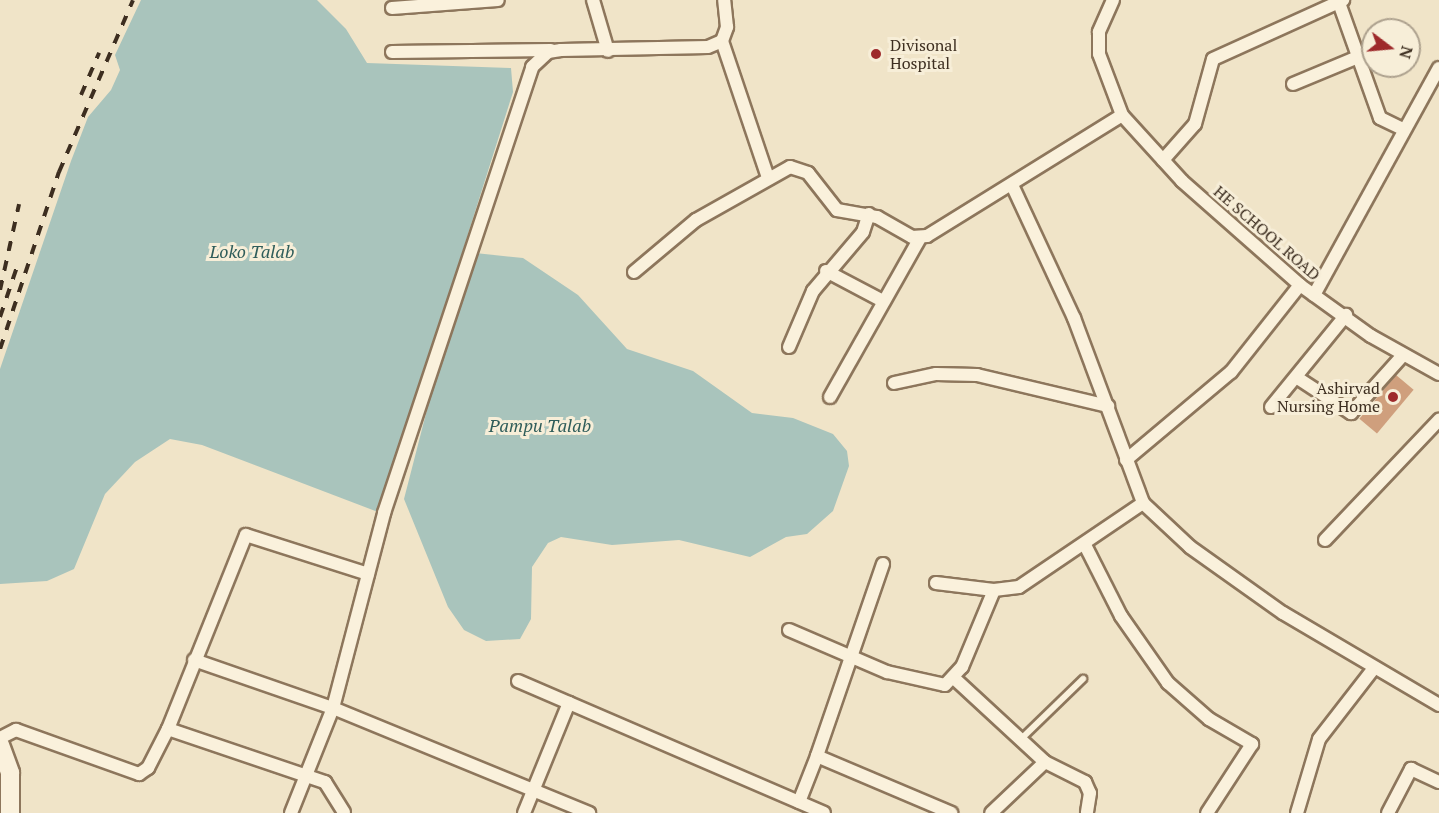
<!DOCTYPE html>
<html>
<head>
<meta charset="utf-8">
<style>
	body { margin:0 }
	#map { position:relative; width:1439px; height:813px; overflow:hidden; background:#f0e4c8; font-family:"PT Serif",serif }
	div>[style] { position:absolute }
	.water>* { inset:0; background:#a9c4bc }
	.building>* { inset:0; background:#cf9f7d; transform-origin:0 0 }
	.roads { filter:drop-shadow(2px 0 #8d765c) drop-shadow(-2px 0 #8d765c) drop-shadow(0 2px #8d765c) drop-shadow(0 -2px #8d765c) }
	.lane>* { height:6px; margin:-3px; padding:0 3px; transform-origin:3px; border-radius:3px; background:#faf1dc }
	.street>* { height:12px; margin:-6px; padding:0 6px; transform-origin:6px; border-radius:6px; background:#faf1dc }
	.secondary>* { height:18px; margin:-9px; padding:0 9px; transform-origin:9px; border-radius:9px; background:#faf1dc }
	.rail>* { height:4px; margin-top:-2px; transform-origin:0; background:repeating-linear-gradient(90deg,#3d2e20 0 10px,transparent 0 20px) }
	.dots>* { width:16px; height:16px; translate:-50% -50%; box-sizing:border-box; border:3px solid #f7eed8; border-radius:50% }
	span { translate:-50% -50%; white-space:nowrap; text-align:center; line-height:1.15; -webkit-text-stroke:6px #f7eed8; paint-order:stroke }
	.poi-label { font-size:16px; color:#3d2e20 }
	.left { translate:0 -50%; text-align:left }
	.right { translate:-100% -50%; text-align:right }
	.street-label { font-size:16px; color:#3d2e20 }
	.water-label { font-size:18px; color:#2f5d5a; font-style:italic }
	.north { position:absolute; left:1361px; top:18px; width:60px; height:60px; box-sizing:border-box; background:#f7eed8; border:2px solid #ada18e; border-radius:50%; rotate:106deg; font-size:16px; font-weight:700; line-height:24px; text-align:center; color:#3d2e20 }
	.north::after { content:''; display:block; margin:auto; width:21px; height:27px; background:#9e2a2b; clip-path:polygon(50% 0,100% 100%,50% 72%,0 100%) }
</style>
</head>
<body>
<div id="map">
	<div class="water">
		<i style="clip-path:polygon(141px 0,317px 0,346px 29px,367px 63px,511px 68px,513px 92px,436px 335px,446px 338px,475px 253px,523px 258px,578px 295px,627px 349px,693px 371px,752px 413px,793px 418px,833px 434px,847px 451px,849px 466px,833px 511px,807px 534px,786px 537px,750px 557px,679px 540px,612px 545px,561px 537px,548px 543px,532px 567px,531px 619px,520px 639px,486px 641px,464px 630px,448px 607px,404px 499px,438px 367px,425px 364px,378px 512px,202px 445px,170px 439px,135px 462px,105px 494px,74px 569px,47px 581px,0 584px,0 369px,71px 161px,88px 117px,111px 90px,120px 70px,115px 55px)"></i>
	</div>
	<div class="building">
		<i style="left:1396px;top:375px;width:23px;height:57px;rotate:40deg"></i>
	</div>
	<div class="roads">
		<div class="lane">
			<i style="left:1020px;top:740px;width:88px;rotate:-44.1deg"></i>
		</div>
		<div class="street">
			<i style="left:593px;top:0;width:53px;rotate:73.6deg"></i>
			<i style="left:1113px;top:0;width:35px;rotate:114deg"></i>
			<i style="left:1099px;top:32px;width:22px;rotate:90deg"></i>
			<i style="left:1099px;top:54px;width:65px;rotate:69.3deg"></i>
			<i style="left:1122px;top:115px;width:89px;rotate:47.7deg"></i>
			<i style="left:1182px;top:181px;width:157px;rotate:41.4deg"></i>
			<i style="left:1300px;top:285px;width:87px;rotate:35.7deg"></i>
			<i style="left:1371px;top:336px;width:78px;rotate:29.2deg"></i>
			<i style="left:1338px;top:0;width:125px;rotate:70.4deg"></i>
			<i style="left:1380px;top:118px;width:25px;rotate:26deg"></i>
			<i style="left:392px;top:8px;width:106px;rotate:-4.3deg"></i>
			<i style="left:722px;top:41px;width:145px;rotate:71.4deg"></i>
			<i style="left:392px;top:52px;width:159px;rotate:-0.7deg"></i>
			<i style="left:1293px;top:84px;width:70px;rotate:-22.6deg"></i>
			<i style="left:1163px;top:160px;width:48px;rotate:-48.4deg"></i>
			<i style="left:1195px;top:124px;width:67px;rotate:-74.5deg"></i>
			<i style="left:1213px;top:59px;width:143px;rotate:-24.4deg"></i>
			<i style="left:1012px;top:185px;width:147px;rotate:65deg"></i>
			<i style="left:1074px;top:318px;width:197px;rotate:69.5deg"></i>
			<i style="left:1143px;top:503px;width:64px;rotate:43.1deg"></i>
			<i style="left:1190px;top:547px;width:114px;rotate:35.4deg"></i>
			<i style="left:1283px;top:613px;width:181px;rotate:30.5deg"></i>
			<i style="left:826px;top:271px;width:64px;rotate:27.8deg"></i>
			<i style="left:634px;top:272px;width:81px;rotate:-40deg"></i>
			<i style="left:696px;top:220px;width:108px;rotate:-29.4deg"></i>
			<i style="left:790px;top:167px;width:19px;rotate:18deg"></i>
			<i style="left:808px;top:173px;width:47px;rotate:51.9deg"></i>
			<i style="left:837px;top:210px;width:41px;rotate:9.9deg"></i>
			<i style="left:877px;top:217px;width:40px;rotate:29.7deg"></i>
			<i style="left:912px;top:237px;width:15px;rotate:-4deg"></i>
			<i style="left:927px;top:236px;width:229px;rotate:-31.8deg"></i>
			<i style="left:1314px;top:295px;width:259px;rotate:-61.2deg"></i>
			<i style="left:789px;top:347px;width:61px;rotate:-66.8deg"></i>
			<i style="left:813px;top:291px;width:77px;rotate:-49.7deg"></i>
			<i style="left:863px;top:232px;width:19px;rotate:-72deg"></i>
			<i style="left:1296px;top:377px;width:66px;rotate:33.2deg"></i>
			<i style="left:1351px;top:413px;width:78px;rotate:-48.1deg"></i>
			<i style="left:894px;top:383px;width:43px;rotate:-12.1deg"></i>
			<i style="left:936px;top:374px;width:41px;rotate:1.4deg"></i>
			<i style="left:977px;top:375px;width:135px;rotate:13.3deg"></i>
			<i style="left:830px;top:397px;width:183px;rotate:-60.5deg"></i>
			<i style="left:1271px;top:407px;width:119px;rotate:-50.8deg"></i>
			<i style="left:1126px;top:460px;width:137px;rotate:-40deg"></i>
			<i style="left:1231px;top:372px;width:111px;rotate:-51.6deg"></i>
			<i style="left:1325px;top:540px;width:166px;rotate:-46.5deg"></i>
			<i style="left:1085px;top:545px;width:80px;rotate:63.1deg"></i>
			<i style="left:1121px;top:616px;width:82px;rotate:55deg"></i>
			<i style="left:1168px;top:683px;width:55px;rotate:41.3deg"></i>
			<i style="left:1209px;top:719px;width:50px;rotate:30.2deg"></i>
			<i style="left:1252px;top:744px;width:82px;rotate:123.1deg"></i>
			<i style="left:883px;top:564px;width:203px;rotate:109deg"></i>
			<i style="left:817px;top:756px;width:146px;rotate:23deg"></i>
			<i style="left:936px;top:583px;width:58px;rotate:6.9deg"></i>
			<i style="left:994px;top:590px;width:25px;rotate:-7deg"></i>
			<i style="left:1019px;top:587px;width:150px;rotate:-34.1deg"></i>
			<i style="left:789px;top:630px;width:107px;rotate:23.2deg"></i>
			<i style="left:887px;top:672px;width:59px;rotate:12.6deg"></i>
			<i style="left:945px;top:685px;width:25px;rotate:-47deg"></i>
			<i style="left:962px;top:667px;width:83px;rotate:-67.4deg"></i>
			<i style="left:194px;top:660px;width:147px;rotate:19.1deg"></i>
			<i style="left:333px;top:708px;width:277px;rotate:22.3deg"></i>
			<i style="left:955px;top:679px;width:122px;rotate:42.7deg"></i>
			<i style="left:1045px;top:762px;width:74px;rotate:136.6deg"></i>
			<i style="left:518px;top:681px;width:333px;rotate:23.3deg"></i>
			<i style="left:168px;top:729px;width:166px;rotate:18.7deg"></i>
			<i style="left:325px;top:782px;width:36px;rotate:58deg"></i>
			<i style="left:0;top:738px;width:18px;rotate:-27deg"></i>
			<i style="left:16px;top:730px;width:131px;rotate:19.7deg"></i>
			<i style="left:139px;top:774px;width:11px;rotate:-34deg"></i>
			<i style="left:148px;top:768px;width:44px;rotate:-62.9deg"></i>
			<i style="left:168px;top:729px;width:209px;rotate:-68.1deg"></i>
			<i style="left:246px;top:535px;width:128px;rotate:17.7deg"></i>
			<i style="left:1045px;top:762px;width:45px;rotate:26.6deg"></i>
			<i style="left:1085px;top:782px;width:12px;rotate:66deg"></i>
			<i style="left:1090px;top:793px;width:20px;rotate:99deg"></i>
			<i style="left:799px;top:802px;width:49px;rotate:-68.6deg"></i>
			<i style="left:291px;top:813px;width:113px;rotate:-68.2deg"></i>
			<i style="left:333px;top:708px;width:202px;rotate:-75.3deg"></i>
			<i style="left:384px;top:513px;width:470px;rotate:-71.6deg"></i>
			<i style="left:532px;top:67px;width:22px;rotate:-43deg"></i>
			<i style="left:548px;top:52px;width:13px;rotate:-9deg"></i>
			<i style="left:561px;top:50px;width:147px;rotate:-1.2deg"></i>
			<i style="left:708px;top:47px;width:15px;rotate:-23deg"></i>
			<i style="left:722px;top:41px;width:15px;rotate:-70deg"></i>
			<i style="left:727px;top:27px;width:27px;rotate:-96deg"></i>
			<i style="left:524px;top:813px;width:119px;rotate:-67.8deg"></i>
			<i style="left:1297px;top:813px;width:77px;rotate:-73.4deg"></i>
			<i style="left:1319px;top:739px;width:90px;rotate:-52.2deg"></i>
			<i style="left:1388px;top:813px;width:50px;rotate:-62.4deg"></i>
			<i style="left:1411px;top:769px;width:31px;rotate:25deg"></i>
		</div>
		<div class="secondary">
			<i style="left:0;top:745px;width:30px;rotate:70deg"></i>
			<i style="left:10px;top:773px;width:40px;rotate:90deg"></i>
		</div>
	</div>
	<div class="rail">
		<i style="left:81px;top:95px;width:46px;rotate:-66.8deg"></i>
		<i style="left:0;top:290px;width:88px;rotate:-77.5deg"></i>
		<i style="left:0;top:317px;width:59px;rotate:-71.3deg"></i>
		<i style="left:0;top:349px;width:187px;rotate:-71.6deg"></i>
		<i style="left:59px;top:172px;width:187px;rotate:-66.7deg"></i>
	</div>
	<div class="dots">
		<i style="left:876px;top:54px;background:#9e2a2b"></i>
		<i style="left:1393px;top:397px;background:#9e2a2b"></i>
	</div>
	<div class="poi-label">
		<span class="left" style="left:890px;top:54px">Divisonal<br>Hospital</span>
		<span class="right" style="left:1380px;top:397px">Ashirvad<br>Nursing Home</span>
	</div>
	<div class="street-label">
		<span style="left:1267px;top:233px;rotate:41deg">HE SCHOOL ROAD</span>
	</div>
	<div class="water-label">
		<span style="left:252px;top:251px">Loko Talab</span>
		<span style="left:540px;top:425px">Pampu Talab</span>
	</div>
	<div class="north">N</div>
</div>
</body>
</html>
